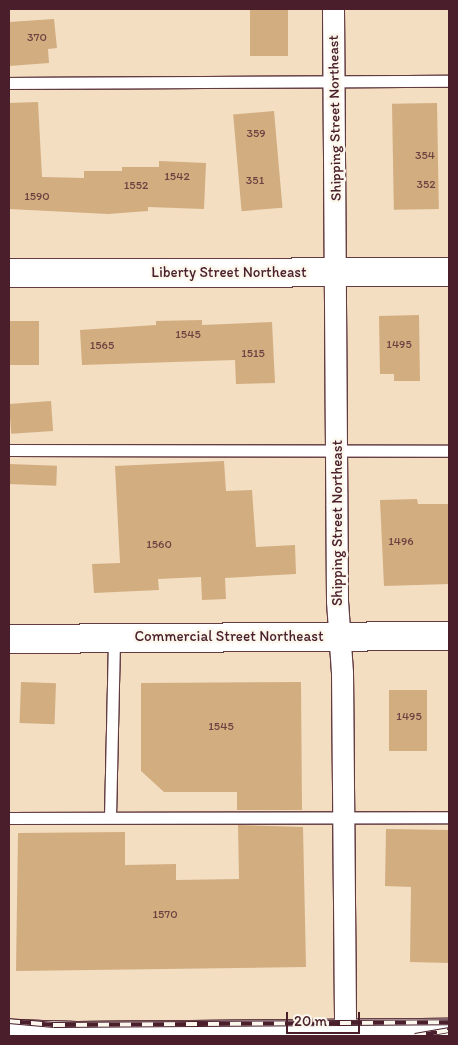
<!DOCTYPE html>
<html>
<head>
<meta charset="utf-8">
<style>
	body { margin:0 }
	#map { position:relative; width:458px; height:1045px; overflow:hidden; background:#f3dec1; font-family:Itim,sans-serif }
	div>[style] { position:absolute }
	.building>* { inset:0; background:#d2ad80; transform-origin:0 0 }
	.roads { filter:drop-shadow(1px 0 #633c42) drop-shadow(-1px 0 #633c42) drop-shadow(0 1px #633c42) drop-shadow(0 -1px #633c42) }
	.lane>* { height:11px; margin:-5.5px; padding:0 5.5px; transform-origin:5.5px; border-radius:5.5px; background:#fff }
	.street>* { height:21px; margin:-10.5px; padding:0 10.5px; transform-origin:10.5px; border-radius:10.5px; background:#fff }
	.highway>* { height:28px; margin:-14px; padding:0 14px; transform-origin:14px; border-radius:14px; background:#fff }
	.rail>* { height:5.5px; margin-top:-2.75px; transform-origin:0; background:repeating-linear-gradient(90deg,#fbf7ec 0 11px,#4a1f2b 0 22px); box-sizing:border-box; border-block:1px solid #4a1f2b }
	span { translate:-50% -50%; white-space:nowrap; text-align:center; line-height:1.15; -webkit-text-stroke:5px #fbf7ec; paint-order:stroke }
	.number-label { font-size:12px; color:#6c4240 }
	.number-label span { -webkit-text-stroke-width:0 }
	.street-label { font-size:15px; color:#4a1f2b }
	.frame { position:absolute; inset:0; border:10px solid #4a1f2b; pointer-events:none }
	.scale { position:absolute; left:286px; top:1012px; width:74px; height:22px; box-sizing:border-box; border:2px solid #4a1f2b; border-top:0; padding-left:6px; font-size:15px; line-height:18px; white-space:nowrap; color:#4a1f2b; -webkit-text-stroke:4px #fbf7ec; paint-order:stroke }
</style>
</head>
<body>
<div id="map">
	<div class="building">
		<i style="left:250px;top:9px;width:38px;height:47px"></i>
		<i style="clip-path:polygon(54px 19px,57px 48px,48px 49px,49px 63px,9px 66px,9px 22px)"></i>
		<i style="clip-path:polygon(38px 102px,42px 177px,84px 178px,84px 171px,122px 171px,122px 167px,159px 167px,159px 161px,206px 163px,204px 209px,148px 207px,148px 211px,108px 214px,9px 209px,9px 103px)"></i>
		<i style="left:437px;top:103px;width:106px;height:45px;rotate:89deg"></i>
		<i style="left:274px;top:111px;width:97px;height:41px;rotate:85deg"></i>
		<i style="clip-path:polygon(419px 315px,420px 381px,394px 381px,394px 374px,380px 374px,379px 316px)"></i>
		<i style="clip-path:polygon(202px 320px,202px 325px,272px 322px,275px 383px,236px 384px,235px 360px,82px 365px,80px 330px,156px 325px,156px 321px)"></i>
		<i style="left:9px;top:321px;width:30px;height:44px"></i>
		<i style="left:51px;top:401px;width:30px;height:42px;rotate:86deg"></i>
		<i style="clip-path:polygon(224px 461px,226px 491px,252px 490px,256px 547px,295px 545px,296px 574px,225px 578px,226px 599px,202px 600px,201px 577px,158px 579px,159px 590px,94px 593px,92px 564px,120px 563px,115px 466px)"></i>
		<i style="left:9px;top:464px;width:48px;height:20px;rotate:2deg"></i>
		<i style="clip-path:polygon(417px 499px,418px 504px,449px 504px,449px 584px,384px 586px,380px 500px)"></i>
		<i style="left:21px;top:682px;width:35px;height:41px;rotate:2deg"></i>
		<i style="clip-path:polygon(301px 682px,302px 810px,237px 810px,237px 792px,164px 792px,141px 771px,141px 683px)"></i>
		<i style="left:389px;top:690px;width:38px;height:61px"></i>
		<i style="clip-path:polygon(238px 825px,303px 827px,306px 967px,16px 971px,18px 833px,125px 832px,125px 865px,176px 864px,176px 880px,239px 879px)"></i>
		<i style="clip-path:polygon(386px 829px,449px 830px,449px 963px,410px 962px,411px 887px,385px 886px)"></i>
	</div>
	<div class="roads">
		<div class="lane">
			<i style="left:9px;top:83px;width:440px;rotate:-0.3deg"></i>
			<i style="left:9px;top:450px;width:440px;rotate:0.1deg"></i>
			<i style="left:110px;top:817px;width:179px;rotate:-88.7deg"></i>
			<i style="left:9px;top:818px;width:440px;rotate:-0.1deg"></i>
		</div>
		<div class="street">
			<i style="left:333px;top:9px;width:592px;rotate:89.61deg"></i>
			<i style="left:337px;top:601px;width:71px;rotate:86deg"></i>
			<i style="left:342px;top:672px;width:364px;rotate:89.5deg"></i>
			<i style="left:9px;top:1030px;width:67px;rotate:1.7deg"></i>
			<i style="left:76px;top:1032px;width:373px;rotate:-0.5deg"></i>
		</div>
		<div class="highway">
			<i style="left:9px;top:273px;width:440px;rotate:-0.1deg"></i>
			<i style="left:9px;top:639px;width:440px;rotate:-0.4deg"></i>
		</div>
	</div>
	<div class="rail">
		<i style="left:9px;top:1021px;width:45px;rotate:5.1deg"></i>
		<i style="left:54px;top:1025px;width:395px;rotate:-0.4deg"></i>
		<i style="left:415px;top:1036px;width:35px;rotate:-10deg"></i>
	</div>
	<div class="number-label">
		<span style="left:37px;top:38px">370</span>
		<span style="left:256px;top:134px">359</span>
		<span style="left:425px;top:156px">354</span>
		<span style="left:177px;top:177px">1542</span>
		<span style="left:255px;top:181px">351</span>
		<span style="left:426px;top:185px">352</span>
		<span style="left:136px;top:186px">1552</span>
		<span style="left:37px;top:197px">1590</span>
		<span style="left:188px;top:335px">1545</span>
		<span style="left:399px;top:345px">1495</span>
		<span style="left:102px;top:346px">1565</span>
		<span style="left:253px;top:354px">1515</span>
		<span style="left:401px;top:542px">1496</span>
		<span style="left:159px;top:545px">1560</span>
		<span style="left:409px;top:717px">1495</span>
		<span style="left:221px;top:727px">1545</span>
		<span style="left:165px;top:915px">1570</span>
	</div>
	<div class="street-label">
		<span style="left:335px;top:118px;rotate:-91deg">Shipping Street Northeast</span>
		<span style="left:229px;top:273px">Liberty Street Northeast</span>
		<span style="left:338px;top:523px;rotate:-90deg">Shipping Street Northeast</span>
		<span style="left:229px;top:637px">Commercial Street Northeast</span>
	</div>
	<div class="frame"></div>
	<div class="scale">20 m</div>
</div>
</body>
</html>
